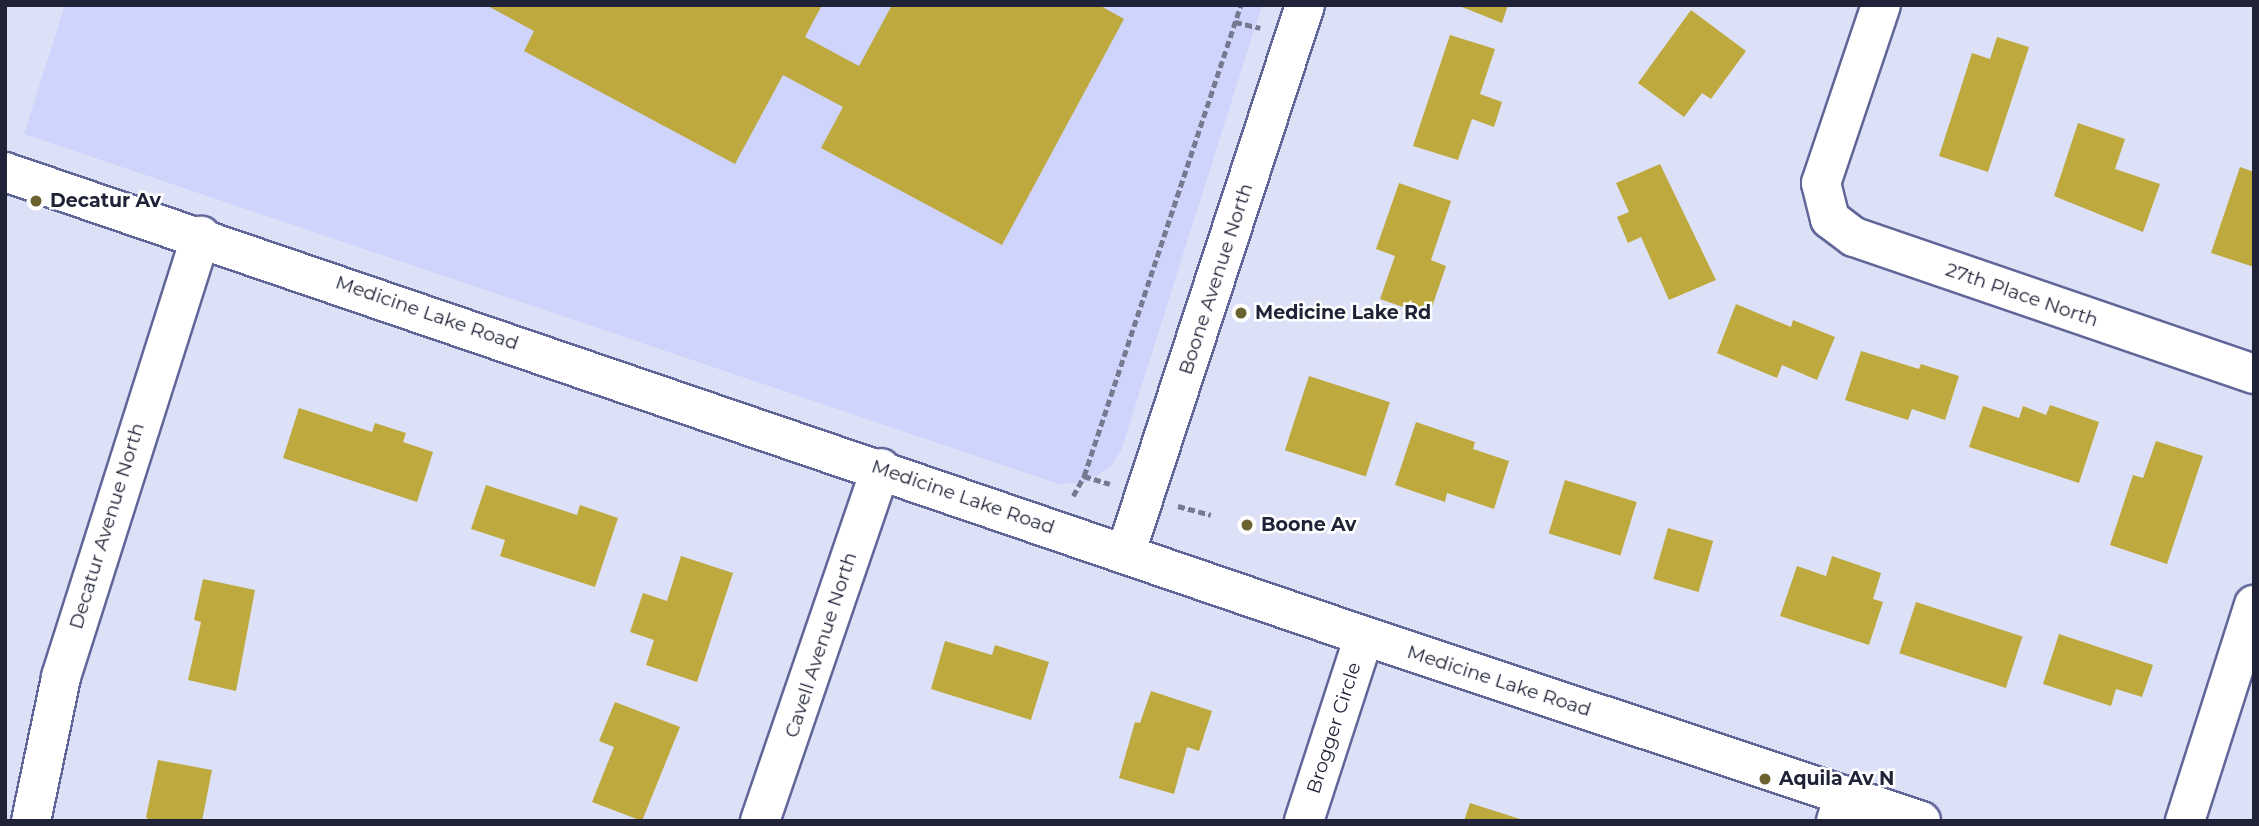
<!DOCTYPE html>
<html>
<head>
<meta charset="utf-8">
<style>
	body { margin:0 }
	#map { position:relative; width:2259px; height:826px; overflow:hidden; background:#dde1f8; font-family:Montserrat,sans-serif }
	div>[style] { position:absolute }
	.built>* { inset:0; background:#ced4fb }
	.building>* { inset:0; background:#bea93f; transform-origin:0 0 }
	.path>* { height:4.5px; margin-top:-2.25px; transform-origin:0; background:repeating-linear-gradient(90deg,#767a90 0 7px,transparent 0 10.5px) }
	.roads { filter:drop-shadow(2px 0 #616699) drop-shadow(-2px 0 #616699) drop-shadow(0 2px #616699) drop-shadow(0 -2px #616699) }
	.minor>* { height:38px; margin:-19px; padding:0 19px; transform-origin:19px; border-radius:19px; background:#fff }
	.tertiary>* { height:38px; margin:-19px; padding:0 19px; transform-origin:19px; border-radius:19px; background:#fff }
	.dots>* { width:19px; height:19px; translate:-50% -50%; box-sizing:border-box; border:4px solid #fff; border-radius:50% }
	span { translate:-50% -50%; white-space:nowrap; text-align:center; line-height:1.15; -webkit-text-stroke:5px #fff; paint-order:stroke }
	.poi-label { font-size:19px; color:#202338; font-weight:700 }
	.left { translate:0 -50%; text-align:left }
	.street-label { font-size:19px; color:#202338 }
	.frame { position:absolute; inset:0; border:7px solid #202338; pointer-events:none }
</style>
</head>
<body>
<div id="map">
	<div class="built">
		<i style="clip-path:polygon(65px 5px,1262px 5px,1121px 451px,1111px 466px,1087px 482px,1059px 484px,24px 134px)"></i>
	</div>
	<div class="building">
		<i style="clip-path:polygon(486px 5px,822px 5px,805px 37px,859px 66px,892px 5px,1099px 5px,1124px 19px,1002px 245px,821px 148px,843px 107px,783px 75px,735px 164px,524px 51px,534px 31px)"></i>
		<i style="clip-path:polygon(1457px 5px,1508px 5px,1502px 23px)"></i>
		<i style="clip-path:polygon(1691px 10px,1746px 51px,1711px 99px,1702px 93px,1684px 117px,1638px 83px)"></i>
		<i style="clip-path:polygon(1450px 35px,1495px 49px,1480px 94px,1502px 102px,1494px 127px,1472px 119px,1458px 160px,1413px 146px)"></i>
		<i style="clip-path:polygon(1997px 37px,2029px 47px,1988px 172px,1939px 156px,1972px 53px,1990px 59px)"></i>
		<i style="clip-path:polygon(2078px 123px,2125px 139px,2115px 169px,2160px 184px,2143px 232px,2054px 196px)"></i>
		<i style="clip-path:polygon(1660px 164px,1716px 280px,1669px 300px,1641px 237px,1628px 243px,1617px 217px,1629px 212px,1616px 183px)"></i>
		<i style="clip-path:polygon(2240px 167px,2254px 172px,2254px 267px,2211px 253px)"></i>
		<i style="clip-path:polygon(1399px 183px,1451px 201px,1431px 260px,1446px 266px,1429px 316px,1380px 299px,1395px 256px,1376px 249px)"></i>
		<i style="clip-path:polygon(1736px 304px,1791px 327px,1793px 320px,1835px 337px,1817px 380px,1782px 365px,1777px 378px,1717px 353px)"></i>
		<i style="clip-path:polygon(1861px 351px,1919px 369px,1921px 364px,1959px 376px,1945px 420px,1912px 409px,1908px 420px,1845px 400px)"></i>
		<i style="left:1309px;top:376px;width:85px;height:78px;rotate:18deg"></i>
		<i style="clip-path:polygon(2050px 405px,2099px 422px,2079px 483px,1969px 447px,1983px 406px,2019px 418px,2023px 406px,2046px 415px)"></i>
		<i style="clip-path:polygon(299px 408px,372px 432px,375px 423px,406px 433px,403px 442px,433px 452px,417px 502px,283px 458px)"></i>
		<i style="clip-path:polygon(1416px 422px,1475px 442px,1473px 449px,1509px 461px,1494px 509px,1447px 493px,1445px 502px,1395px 485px)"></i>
		<i style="clip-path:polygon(2156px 441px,2203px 456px,2167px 564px,2110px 545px,2133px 475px,2143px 478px)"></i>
		<i style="left:1565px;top:480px;width:75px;height:56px;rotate:17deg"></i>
		<i style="clip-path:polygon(486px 485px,577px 515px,580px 505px,618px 518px,595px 587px,500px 556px,505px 540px,471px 529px)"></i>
		<i style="left:1668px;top:528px;width:47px;height:53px;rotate:16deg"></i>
		<i style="clip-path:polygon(681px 556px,733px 573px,697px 682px,646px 665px,654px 640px,630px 632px,643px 593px,667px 601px)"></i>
		<i style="clip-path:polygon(1832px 556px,1881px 573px,1873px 599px,1883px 602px,1869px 645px,1780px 616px,1797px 566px,1826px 576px)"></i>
		<i style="clip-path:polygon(203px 579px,255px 590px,236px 691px,188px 680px,201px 622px,194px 620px)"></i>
		<i style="left:1916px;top:602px;width:112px;height:54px;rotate:18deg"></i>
		<i style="clip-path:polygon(2059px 634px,2153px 665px,2142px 697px,2116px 689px,2111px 706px,2043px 684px)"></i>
		<i style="clip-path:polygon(945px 641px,992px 655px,995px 645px,1049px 662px,1031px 720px,931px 689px)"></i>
		<i style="clip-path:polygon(1151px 691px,1212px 711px,1199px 751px,1187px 747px,1174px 794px,1119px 778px,1135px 722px,1140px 723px)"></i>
		<i style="clip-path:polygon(615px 702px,680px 727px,642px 821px,592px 802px,614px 747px,599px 741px)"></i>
		<i style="clip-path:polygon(158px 760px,212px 770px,202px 821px,150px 821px,146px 817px)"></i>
		<i style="clip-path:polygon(1470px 803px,1523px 820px,1523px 821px,1464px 821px)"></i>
	</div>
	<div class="path">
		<i style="left:1235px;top:22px;width:26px;rotate:13deg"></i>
		<i style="left:1084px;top:476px;width:496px;rotate:-71.6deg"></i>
		<i style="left:1073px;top:496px;width:23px;rotate:-61deg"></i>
		<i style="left:1084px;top:476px;width:27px;rotate:17deg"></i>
		<i style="left:1178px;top:506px;width:34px;rotate:15deg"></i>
	</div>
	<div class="roads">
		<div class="minor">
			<i style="left:1881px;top:5px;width:188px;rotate:108.6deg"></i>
			<i style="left:1821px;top:183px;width:37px;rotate:76deg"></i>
			<i style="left:1830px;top:219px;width:30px;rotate:37deg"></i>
			<i style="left:1854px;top:237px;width:423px;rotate:18.9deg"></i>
			<i style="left:31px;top:821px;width:147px;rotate:-78.2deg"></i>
			<i style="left:61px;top:677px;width:463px;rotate:-72.4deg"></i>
			<i style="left:760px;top:821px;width:373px;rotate:-71.1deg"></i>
			<i style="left:1304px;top:821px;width:194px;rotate:-72deg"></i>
			<i style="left:1836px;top:821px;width:27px;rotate:-73deg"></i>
			<i style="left:2185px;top:821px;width:227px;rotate:-72.3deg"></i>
		</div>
		<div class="tertiary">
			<i style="left:5px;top:172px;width:1436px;rotate:18.85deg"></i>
			<i style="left:1364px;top:636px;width:587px;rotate:18.37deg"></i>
			<i style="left:1126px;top:552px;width:576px;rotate:-71.88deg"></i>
		</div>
	</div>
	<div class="dots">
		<i style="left:36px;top:201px;background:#6c622f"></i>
		<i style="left:1241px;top:313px;background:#6c622f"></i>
		<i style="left:1247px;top:525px;background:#6c622f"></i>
		<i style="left:1765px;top:779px;background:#6c622f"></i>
	</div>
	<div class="poi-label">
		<span class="left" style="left:50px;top:201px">Decatur Av</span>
		<span class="left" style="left:1255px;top:313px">Medicine Lake Rd</span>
		<span class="left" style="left:1261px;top:525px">Boone Av</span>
		<span class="left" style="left:1779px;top:779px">Aquila Av N</span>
	</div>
	<div class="street-label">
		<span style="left:1216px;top:279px;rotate:-72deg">Boone Avenue North</span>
		<span style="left:2022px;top:295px;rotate:19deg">27th Place North</span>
		<span style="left:427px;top:313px;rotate:19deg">Medicine Lake Road</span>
		<span style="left:963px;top:497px;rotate:19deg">Medicine Lake Road</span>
		<span style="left:107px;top:526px;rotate:-73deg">Decatur Avenue North</span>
		<span style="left:821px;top:645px;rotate:-72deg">Cavell Avenue North</span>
		<span style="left:1499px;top:681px;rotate:18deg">Medicine Lake Road</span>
		<span style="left:1334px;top:728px;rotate:-72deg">Brogger Circle</span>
	</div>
	<div class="frame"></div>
</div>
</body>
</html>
